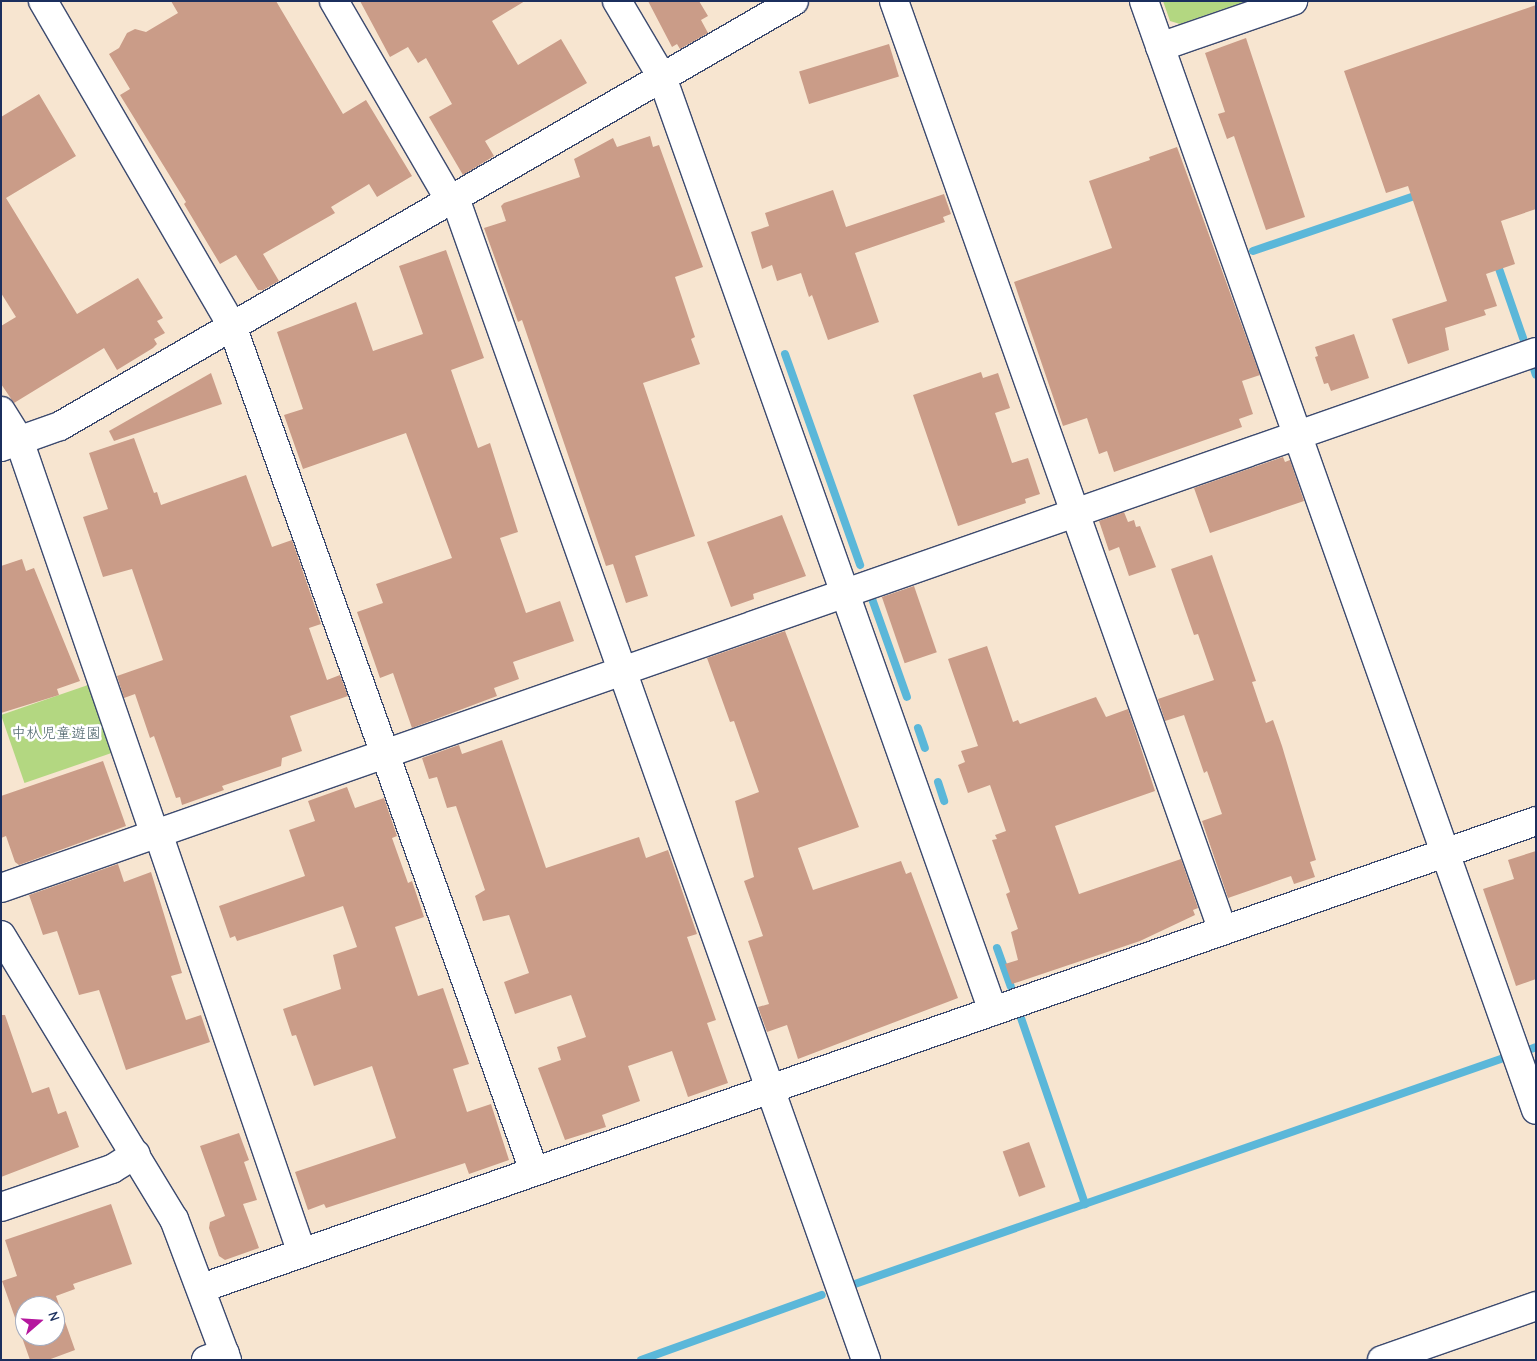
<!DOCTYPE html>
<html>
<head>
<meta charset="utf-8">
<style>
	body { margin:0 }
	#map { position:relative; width:1537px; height:1361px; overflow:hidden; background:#f7e5d0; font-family:"Comic Neue","Klee One",sans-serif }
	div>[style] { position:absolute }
	.green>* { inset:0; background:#b3d781; transform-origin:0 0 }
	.stream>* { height:8px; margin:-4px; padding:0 4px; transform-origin:4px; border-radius:4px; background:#5bb7d9 }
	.building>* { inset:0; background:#ca9c88; transform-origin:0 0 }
	.roads { filter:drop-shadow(1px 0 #3c4a6f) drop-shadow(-1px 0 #3c4a6f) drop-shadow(0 1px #3c4a6f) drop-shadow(0 -1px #3c4a6f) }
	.minor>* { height:28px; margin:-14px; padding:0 14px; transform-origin:14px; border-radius:14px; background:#fff }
	.tertiary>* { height:28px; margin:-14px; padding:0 14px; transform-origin:14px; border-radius:14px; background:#fff }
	span { translate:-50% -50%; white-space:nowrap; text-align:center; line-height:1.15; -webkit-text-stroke:5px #fff; paint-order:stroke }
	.park-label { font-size:15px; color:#496168 }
	.frame { position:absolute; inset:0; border:2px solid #1b2f5e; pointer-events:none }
	.north { position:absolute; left:15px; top:1296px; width:50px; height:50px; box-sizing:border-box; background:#fff; border:1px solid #a4acbf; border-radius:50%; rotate:71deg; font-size:14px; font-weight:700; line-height:20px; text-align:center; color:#1b2f5e }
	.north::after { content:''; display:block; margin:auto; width:18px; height:22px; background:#b5179e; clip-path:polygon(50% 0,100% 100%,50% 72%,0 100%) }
</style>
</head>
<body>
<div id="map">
	<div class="green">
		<i style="clip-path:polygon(1163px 1px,1247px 1px,1180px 24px,1170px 21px)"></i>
		<i style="left:88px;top:685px;width:72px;height:92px;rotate:71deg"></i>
	</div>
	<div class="stream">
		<i style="left:1253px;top:251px;width:176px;rotate:-18.8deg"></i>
		<i style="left:1496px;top:260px;width:83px;rotate:70.9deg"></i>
		<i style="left:785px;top:354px;width:224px;rotate:70.4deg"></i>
		<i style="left:1534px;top:369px;width:6px;rotate:72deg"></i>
		<i style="left:871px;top:596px;width:107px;rotate:70.4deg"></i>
		<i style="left:918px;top:728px;width:21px;rotate:71deg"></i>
		<i style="left:938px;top:782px;width:20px;rotate:72deg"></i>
		<i style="left:997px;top:948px;width:41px;rotate:70.3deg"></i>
		<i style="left:1021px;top:1018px;width:197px;rotate:71deg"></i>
		<i style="left:1531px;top:1049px;width:5px;rotate:-22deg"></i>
		<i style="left:852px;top:1285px;width:690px;rotate:-19.2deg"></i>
		<i style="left:641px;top:1360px;width:192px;rotate:-19.8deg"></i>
	</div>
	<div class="building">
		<i style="clip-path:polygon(171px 1px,276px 1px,343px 114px,366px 100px,412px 176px,377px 197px,369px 184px,331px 207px,335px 213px,263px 254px,279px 281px,263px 290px,258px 290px,236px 255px,220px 264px,184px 204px,186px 202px,120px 95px,130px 89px,109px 54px,119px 48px,127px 33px,135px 29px,146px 32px,178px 13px)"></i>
		<i style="clip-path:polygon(360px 1px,525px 1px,492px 21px,518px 65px,561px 39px,587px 83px,485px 141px,494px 156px,463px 175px,429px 117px,452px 104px,426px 58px,418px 63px,408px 47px,390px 57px)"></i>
		<i style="clip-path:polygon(648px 1px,699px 1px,708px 16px,701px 20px,708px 33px,680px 49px,677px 44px,672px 47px)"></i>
		<i style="clip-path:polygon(1536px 5px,1536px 209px,1501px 221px,1515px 264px,1486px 274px,1497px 306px,1484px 310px,1486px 315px,1445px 328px,1449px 350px,1408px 364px,1392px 319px,1447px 301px,1408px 186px,1386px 193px,1344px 71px)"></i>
		<i style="clip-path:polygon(1246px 38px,1305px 217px,1266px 230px,1234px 136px,1227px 139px,1218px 114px,1225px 112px,1205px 53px)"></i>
		<i style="left:889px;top:44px;width:34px;height:94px;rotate:73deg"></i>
		<i style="clip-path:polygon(39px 94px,76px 156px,6px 198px,77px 314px,138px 278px,163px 318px,157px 321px,165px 333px,154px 339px,157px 344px,153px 348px,117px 370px,104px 348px,14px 403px,1px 384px,1px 326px,16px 317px,1px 293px,1px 117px)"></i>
		<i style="clip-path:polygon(650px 136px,653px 147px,659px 145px,703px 267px,675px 277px,695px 337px,691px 339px,700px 364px,643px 383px,695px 536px,635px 556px,648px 596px,626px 603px,613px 564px,606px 566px,522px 320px,518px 322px,484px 228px,506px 221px,501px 206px,504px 203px,580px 177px,574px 159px,613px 138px,617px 147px)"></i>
		<i style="clip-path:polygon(1177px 147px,1260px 375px,1242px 381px,1253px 414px,1239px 419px,1242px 427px,1114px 472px,1107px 451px,1099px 454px,1087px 418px,1063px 426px,1014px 282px,1112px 248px,1089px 181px,1150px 160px,1149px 157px)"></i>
		<i style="clip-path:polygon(833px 190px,846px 227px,944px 194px,951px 214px,943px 217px,945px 222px,855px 253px,879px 322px,828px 340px,812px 295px,809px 297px,801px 273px,777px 281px,772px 265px,762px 269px,751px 232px,769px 226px,765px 213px)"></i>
		<i style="clip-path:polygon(446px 250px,484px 358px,451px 370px,478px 448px,490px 443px,518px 532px,500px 538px,526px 613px,560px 601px,574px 641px,513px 662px,519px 679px,494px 688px,497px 696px,412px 728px,393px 673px,380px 678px,357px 612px,383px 603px,376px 584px,452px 558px,406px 433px,303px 469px,284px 415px,303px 409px,277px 332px,356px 302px,373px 351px,423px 334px,399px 266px)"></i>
		<i style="clip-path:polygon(1354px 334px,1369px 378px,1331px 391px,1328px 383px,1324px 384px,1315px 357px,1318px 356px,1315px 347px)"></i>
		<i style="clip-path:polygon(981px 372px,983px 378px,998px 373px,1010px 408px,995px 413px,1012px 463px,1028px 458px,1040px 494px,1025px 499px,1026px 503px,958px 526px,913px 395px)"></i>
		<i style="clip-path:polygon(211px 373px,222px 404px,114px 441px,109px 431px)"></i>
		<i style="clip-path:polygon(134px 438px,154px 493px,157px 492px,161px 505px,246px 475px,272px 547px,292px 540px,321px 624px,309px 628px,327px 680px,340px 675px,348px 696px,290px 716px,302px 751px,282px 758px,281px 766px,222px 786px,224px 790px,182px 805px,180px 797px,176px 798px,154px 736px,150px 738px,135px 694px,124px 698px,117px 676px,163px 660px,132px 569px,103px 577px,83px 517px,108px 509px,89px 453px)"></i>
		<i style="clip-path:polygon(1283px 457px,1285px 462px,1290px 460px,1304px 501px,1210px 533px,1194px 488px)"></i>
		<i style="clip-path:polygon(1124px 512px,1128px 522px,1134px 520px,1136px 527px,1140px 526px,1156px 567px,1129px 576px,1119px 547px,1109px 551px,1099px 521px)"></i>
		<i style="clip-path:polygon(782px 515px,806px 576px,753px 594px,754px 599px,731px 607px,707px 542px)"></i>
		<i style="clip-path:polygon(1212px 555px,1256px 681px,1252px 682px,1266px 723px,1273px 720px,1282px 746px,1316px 860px,1310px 862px,1315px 877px,1294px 884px,1291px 876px,1228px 898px,1202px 821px,1222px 814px,1207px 771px,1204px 773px,1184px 715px,1165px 721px,1158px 699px,1214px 680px,1198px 634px,1194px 635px,1171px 569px)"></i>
		<i style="clip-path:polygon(22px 559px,26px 571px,34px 568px,80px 681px,57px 689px,59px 695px,1px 713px,1px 566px)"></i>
		<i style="left:914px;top:586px;width:70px;height:34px;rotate:71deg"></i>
		<i style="clip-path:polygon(785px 631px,859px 827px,798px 848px,813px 890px,901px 861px,906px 874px,911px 872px,958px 998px,798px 1059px,787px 1025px,767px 1032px,758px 1007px,769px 1004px,748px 941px,763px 936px,744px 881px,754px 877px,735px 801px,759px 792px,734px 721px,730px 722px,707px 658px)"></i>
		<i style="clip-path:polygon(987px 646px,1013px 722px,1018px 720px,1020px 724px,1096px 697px,1106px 717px,1128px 709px,1155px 791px,1055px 826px,1079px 894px,1181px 859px,1198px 908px,1193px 910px,1195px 915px,1140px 941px,1012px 984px,1005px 964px,1018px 960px,1011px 932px,1018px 929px,1006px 894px,1010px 892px,992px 840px,997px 839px,995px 835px,1006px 831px,990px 785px,968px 793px,958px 765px,965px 762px,961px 751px,978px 746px,948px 659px)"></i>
		<i style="clip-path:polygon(502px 740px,546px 868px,639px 837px,646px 858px,668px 850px,697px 934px,687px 937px,716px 1020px,707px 1023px,728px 1083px,688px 1097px,672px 1051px,628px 1066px,640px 1101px,602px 1115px,606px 1127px,565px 1140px,538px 1068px,561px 1060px,557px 1047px,586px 1037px,571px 995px,515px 1014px,504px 982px,529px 973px,509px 915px,483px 921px,475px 896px,485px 890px,456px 806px,447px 808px,437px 777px,429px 779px,422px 758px,459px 745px,462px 754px)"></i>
		<i style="clip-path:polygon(103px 761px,126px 826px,19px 865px,15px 862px,6px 836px,1px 838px,1px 796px)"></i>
		<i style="clip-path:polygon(347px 787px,355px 808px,384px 798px,397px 836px,392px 838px,408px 883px,412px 881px,424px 917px,395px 927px,418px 996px,443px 988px,469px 1064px,453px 1069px,467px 1112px,491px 1104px,509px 1160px,469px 1174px,465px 1163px,326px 1208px,324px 1204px,308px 1210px,295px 1172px,396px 1138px,372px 1066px,314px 1086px,296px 1035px,292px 1036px,283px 1009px,341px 989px,333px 955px,357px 947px,343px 906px,237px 941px,235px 936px,230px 938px,219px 906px,305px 876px,289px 830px,315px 821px,308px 801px)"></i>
		<i style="clip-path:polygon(1536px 851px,1536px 979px,1516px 986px,1483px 889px,1514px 879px,1508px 860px)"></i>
		<i style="clip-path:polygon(118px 864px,124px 882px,151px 872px,182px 973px,171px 976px,186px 1020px,201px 1015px,210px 1042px,126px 1070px,99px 990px,79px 995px,57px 931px,43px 935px,29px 895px)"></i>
		<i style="clip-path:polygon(1px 1015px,5px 1015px,32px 1093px,49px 1087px,58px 1114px,66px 1111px,79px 1147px,1px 1177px)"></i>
		<i style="clip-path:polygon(239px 1133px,249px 1160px,244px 1162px,257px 1200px,243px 1204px,259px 1248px,225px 1260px,219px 1256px,209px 1228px,210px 1222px,225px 1216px,200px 1146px)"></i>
		<i style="left:1029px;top:1142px;width:48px;height:28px;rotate:70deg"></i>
		<i style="clip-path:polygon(evenodd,111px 1204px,132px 1264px,73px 1284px,75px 1289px,56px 1296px,75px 1350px,48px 1360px,30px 1360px,2px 1281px,17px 1276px,5px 1240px,111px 1204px,25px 1306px,55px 1306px,55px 1336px,25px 1336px,25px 1306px)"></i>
	</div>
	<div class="roads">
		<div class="minor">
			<i style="left:43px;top:1px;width:376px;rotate:59.8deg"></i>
			<i style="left:232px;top:326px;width:897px;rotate:70.33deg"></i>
			<i style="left:334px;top:1px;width:230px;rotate:59.8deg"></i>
			<i style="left:617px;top:1px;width:88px;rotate:59.4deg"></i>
			<i style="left:662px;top:77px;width:991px;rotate:70.49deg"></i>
			<i style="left:894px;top:1px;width:986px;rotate:70.52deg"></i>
			<i style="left:1144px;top:1px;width:1176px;rotate:70.53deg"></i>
			<i style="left:1160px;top:47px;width:141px;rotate:-19.1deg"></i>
			<i style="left:455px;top:198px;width:1233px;rotate:70.52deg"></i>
			<i style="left:1px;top:411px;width:34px;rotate:58deg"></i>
			<i style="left:19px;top:440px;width:417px;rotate:71deg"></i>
			<i style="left:158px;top:833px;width:444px;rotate:71.1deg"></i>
			<i style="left:1px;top:888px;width:1626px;rotate:-19.25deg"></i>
			<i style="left:1px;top:935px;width:333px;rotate:58.7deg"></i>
			<i style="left:174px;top:1219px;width:151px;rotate:69.4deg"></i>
			<i style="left:1px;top:1207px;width:117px;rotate:-18.9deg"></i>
			<i style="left:112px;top:1169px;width:28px;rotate:-32deg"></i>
			<i style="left:202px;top:1288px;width:1413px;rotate:-19.29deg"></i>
			<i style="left:1382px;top:1360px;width:163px;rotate:-19.3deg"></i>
		</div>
		<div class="tertiary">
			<i style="left:1px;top:447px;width:63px;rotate:-19.6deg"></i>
			<i style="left:60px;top:426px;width:848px;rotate:-30.07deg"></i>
			<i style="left:206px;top:1360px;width:20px;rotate:-20deg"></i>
		</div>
	</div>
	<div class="park-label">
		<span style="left:56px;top:734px">中杁児童遊園</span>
	</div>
	<div class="frame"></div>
	<div class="north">N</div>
</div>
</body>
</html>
